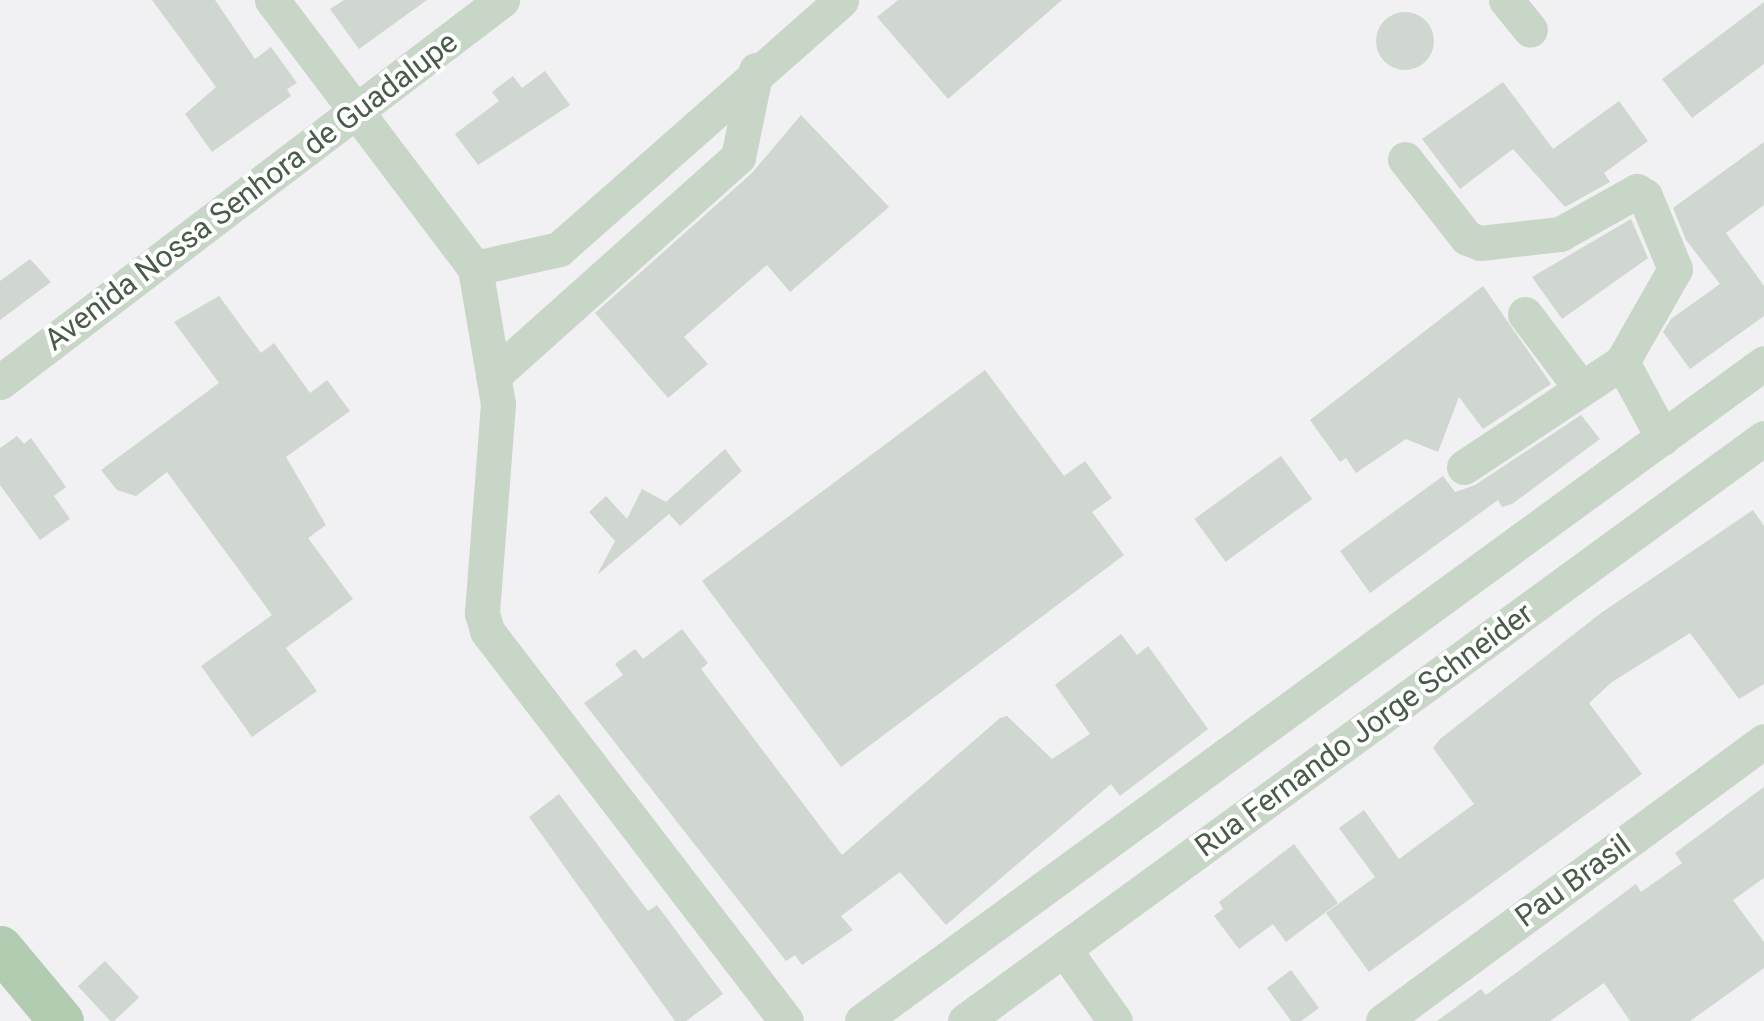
<!DOCTYPE html>
<html>
<head>
<meta charset="utf-8">
<style>
	body { margin:0 }
	#map { position:relative; width:1764px; height:1021px; overflow:hidden; background:#f1f0f2; font-family:Roboto,sans-serif }
	div>[style] { position:absolute }
	.building>* { inset:0; background:#cfd7d0; transform-origin:0 0 }
	.round { border-radius:50% }
	.minor>* { height:35px; margin:-17.5px; padding:0 17.5px; transform-origin:17.5px; border-radius:17.5px; background:#c8d6c7 }
	.major>* { height:45px; margin:-22.5px; padding:0 22.5px; transform-origin:22.5px; border-radius:22.5px; background:#b1ccb1 }
	span { translate:-50% -50%; white-space:nowrap; text-align:center; line-height:1.15; -webkit-text-stroke:8px #fff; paint-order:stroke }
	.street-label { font-size:30px; color:#495c49 }
</style>
</head>
<body>
<div id="map">
	<div class="building">
		<i style="clip-path:polygon(152px 0,215px 0,255px 59px,271px 47px,297px 83px,287px 89px,291px 96px,212px 152px,185px 114px,216px 87px)"></i>
		<i style="clip-path:polygon(344px 0,427px 0,359px 49px,330px 9px)"></i>
		<i style="clip-path:polygon(898px 0,1062px 0,948px 99px,877px 17px)"></i>
		<i style="clip-path:polygon(1764px 2px,1764px 64px,1692px 118px,1662px 79px)"></i>
		<i class="round" style="left:1376px;top:12px;width:58px;height:58px"></i>
		<i style="clip-path:polygon(545px 71px,570px 105px,478px 165px,455px 134px,499px 101px,492px 92px,513px 76px,522px 88px)"></i>
		<i style="clip-path:polygon(1503px 82px,1553px 149px,1619px 101px,1648px 141px,1604px 173px,1610px 182px,1565px 207px,1513px 149px,1460px 189px,1422px 139px)"></i>
		<i style="clip-path:polygon(801px 115px,889px 207px,790px 292px,767px 265px,684px 337px,708px 364px,668px 398px,595px 313px,752px 173px)"></i>
		<i style="clip-path:polygon(1764px 142px,1764px 205px,1726px 233px,1764px 286px,1764px 316px,1690px 369px,1663px 332px,1671px 319px,1720px 284px,1686px 240px,1673px 208px)"></i>
		<i style="clip-path:polygon(1631px 219px,1648px 258px,1562px 319px,1532px 277px)"></i>
		<i style="clip-path:polygon(30px 259px,51px 282px,0 320px,0 281px)"></i>
		<i style="clip-path:polygon(1483px 286px,1551px 384px,1483px 429px,1459px 397px,1438px 452px,1406px 439px,1356px 473px,1346px 458px,1340px 462px,1310px 420px)"></i>
		<i style="clip-path:polygon(219px 296px,261px 353px,274px 343px,310px 393px,327px 380px,350px 411px,286px 457px,326px 525px,308px 538px,353px 599px,286px 648px,317px 691px,252px 737px,201px 666px,272px 615px,167px 472px,136px 496px,117px 490px,101px 470px,219px 383px,174px 322px)"></i>
		<i style="clip-path:polygon(985px 370px,1064px 476px,1085px 461px,1112px 498px,1092px 512px,1124px 555px,841px 767px,702px 581px)"></i>
		<i style="clip-path:polygon(1581px 415px,1600px 439px,1512px 504px,1502px 507px,1498px 500px,1370px 593px,1340px 551px,1443px 476px,1455px 492px,1475px 485px)"></i>
		<i style="clip-path:polygon(17px 436px,24px 444px,31px 438px,66px 487px,54px 496px,70px 519px,40px 540px,0 485px,0 448px)"></i>
		<i style="clip-path:polygon(725px 449px,742px 471px,680px 526px,669px 514px,597px 575px,615px 541px,589px 512px,606px 496px,627px 519px,642px 489px,666px 502px)"></i>
		<i style="left:1281px;top:456px;width:53px;height:107px;rotate:54deg"></i>
		<i style="clip-path:polygon(1753px 510px,1764px 526px,1764px 684px,1739px 699px,1690px 633px,1612px 682px,1589px 703px,1642px 774px,1369px 972px,1326px 913px,1375px 877px,1339px 828px,1364px 810px,1399px 859px,1474px 804px,1433px 748px,1440px 739px,1601px 613px)"></i>
		<i style="clip-path:polygon(682px 629px,708px 663px,701px 669px,842px 855px,1000px 718px,1007px 716px,1052px 759px,1090px 734px,1055px 685px,1121px 634px,1137px 655px,1148px 646px,1208px 729px,1120px 796px,1111px 784px,946px 925px,900px 872px,841px 916px,853px 930px,802px 965px,795px 955px,786px 961px,584px 703px,623px 675px,615px 664px,635px 649px,643px 659px)"></i>
		<i style="clip-path:polygon(1764px 787px,1764px 878px,1733px 900px,1764px 942px,1764px 968px,1707px 1009px,1690px 1021px,1630px 1021px,1604px 983px,1550px 1021px,1437px 1021px,1481px 989px,1486px 995px,1636px 884px,1641px 892px,1682px 863px,1675px 853px)"></i>
		<i style="clip-path:polygon(559px 794px,648px 911px,657px 905px,723px 994px,686px 1021px,675px 1021px,529px 817px)"></i>
		<i style="clip-path:polygon(1294px 844px,1338px 903px,1286px 942px,1273px 924px,1239px 949px,1214px 916px,1223px 909px,1219px 902px)"></i>
		<i style="left:105px;top:961px;width:50px;height:37px;rotate:47deg"></i>
		<i style="clip-path:polygon(1291px 970px,1319px 1008px,1301px 1021px,1291px 1021px,1267px 988px)"></i>
	</div>
	<div class="minor">
		<i style="left:272px;top:0;width:336px;rotate:52.9deg"></i>
		<i style="left:475px;top:268px;width:138px;rotate:80.4deg"></i>
		<i style="left:498px;top:404px;width:210px;rotate:94.4deg"></i>
		<i style="left:482px;top:613px;width:19px;rotate:74deg"></i>
		<i style="left:487px;top:631px;width:491px;rotate:52.5deg"></i>
		<i style="left:1506px;top:0;width:38px;rotate:51deg"></i>
		<i style="left:1405px;top:159px;width:100px;rotate:51.9deg"></i>
		<i style="left:1467px;top:238px;width:14px;rotate:21deg"></i>
		<i style="left:1480px;top:243px;width:81px;rotate:-6.4deg"></i>
		<i style="left:1560px;top:234px;width:88px;rotate:-29.2deg"></i>
		<i style="left:1637px;top:191px;width:9px;rotate:32deg"></i>
		<i style="left:1645px;top:196px;width:79px;rotate:67.7deg"></i>
		<i style="left:1675px;top:269px;width:107px;rotate:119.7deg"></i>
		<i style="left:1622px;top:362px;width:86px;rotate:61.7deg"></i>
		<i style="left:475px;top:268px;width:86px;rotate:-12.7deg"></i>
		<i style="left:559px;top:249px;width:376px;rotate:-41.4deg"></i>
		<i style="left:1525px;top:314px;width:91px;rotate:53deg"></i>
		<i style="left:493px;top:376px;width:329px;rotate:-41.8deg"></i>
		<i style="left:738px;top:157px;width:89px;rotate:-78.3deg"></i>
		<i style="left:0;top:382px;width:631px;rotate:-37.27deg"></i>
		<i style="left:1464px;top:467px;width:190px;rotate:-33.6deg"></i>
		<i style="left:1064px;top:949px;width:88px;rotate:54.7deg"></i>
		<i style="left:862px;top:1021px;width:1116px;rotate:-36.11deg"></i>
		<i style="left:965px;top:1021px;width:989px;rotate:-36.12deg"></i>
		<i style="left:1383px;top:1021px;width:473px;rotate:-36.3deg"></i>
	</div>
	<div class="major">
		<i style="left:0;top:948px;width:95px;rotate:50.1deg"></i>
	</div>
	<div class="street-label">
		<span style="left:251px;top:191px;rotate:-37deg">Avenida Nossa Senhora de Guadalupe</span>
		<span style="left:1364px;top:730px;rotate:-36deg">Rua Fernando Jorge Schneider</span>
		<span style="left:1573px;top:881px;rotate:-36deg">Pau Brasil</span>
	</div>
</div>
</body>
</html>
